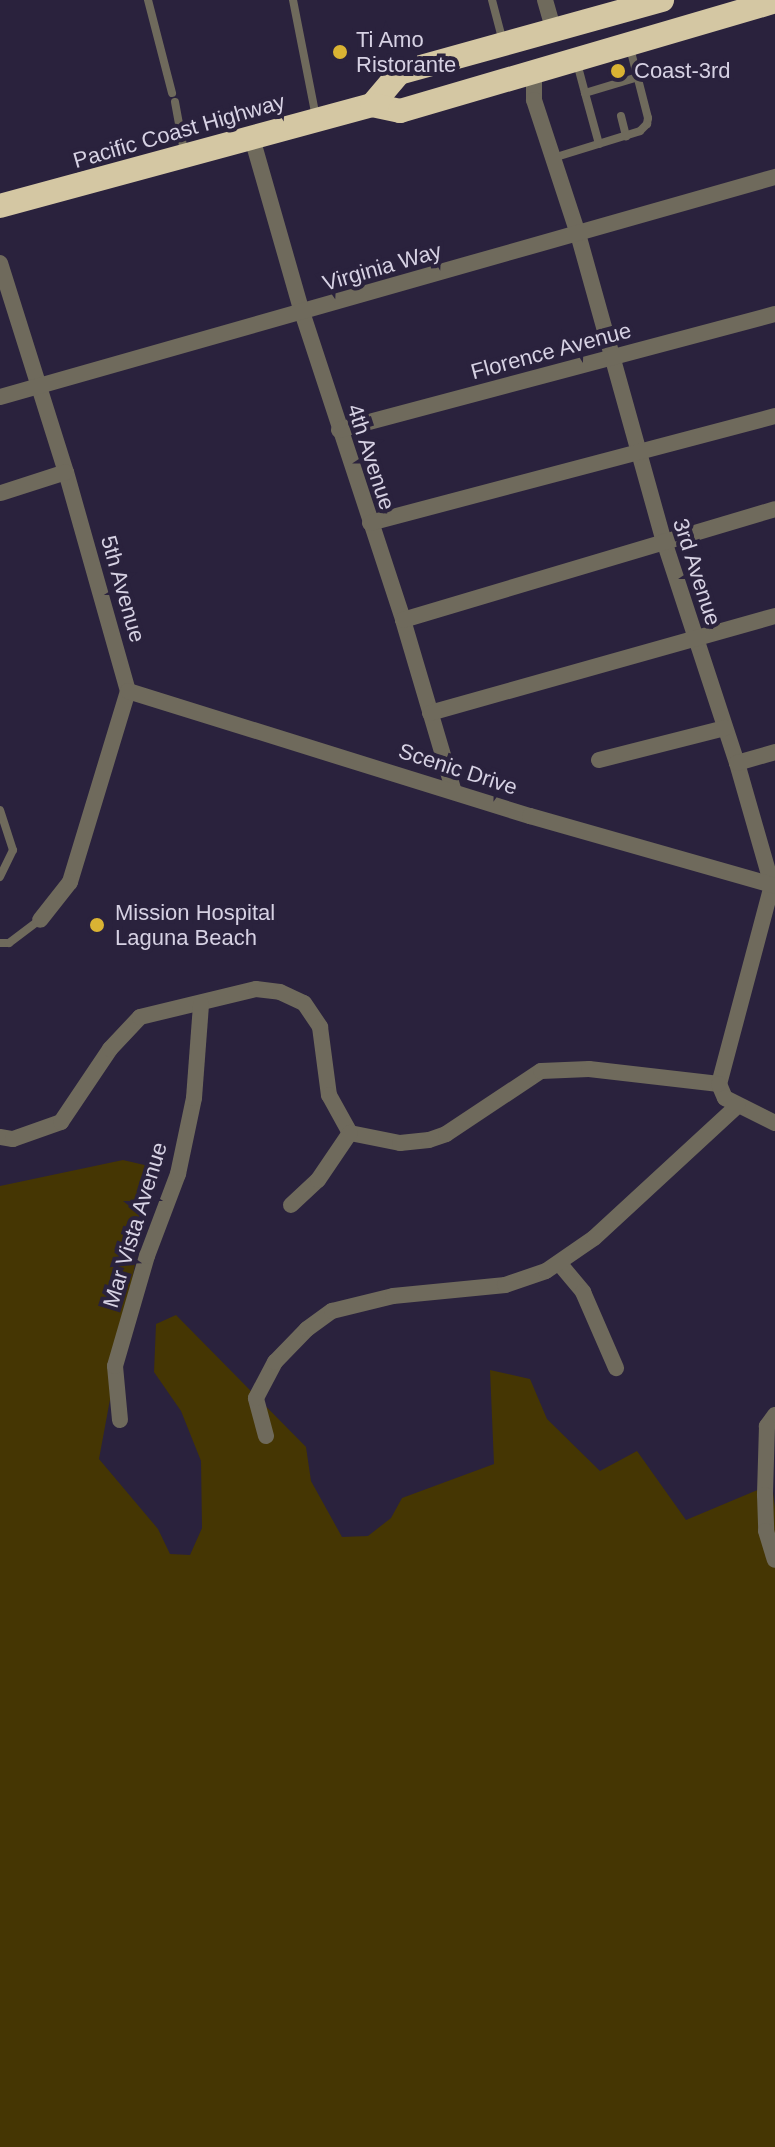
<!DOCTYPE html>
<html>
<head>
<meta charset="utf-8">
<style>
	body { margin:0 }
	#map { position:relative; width:775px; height:2147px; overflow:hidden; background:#2a223d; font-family:Arial,sans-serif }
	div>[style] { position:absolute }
	.green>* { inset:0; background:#453603 }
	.lane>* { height:8px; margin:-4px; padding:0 4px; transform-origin:4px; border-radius:4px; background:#6f6a5c }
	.street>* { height:16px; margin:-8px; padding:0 8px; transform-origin:8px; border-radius:8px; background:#6f6a5c }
	.highway>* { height:24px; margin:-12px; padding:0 12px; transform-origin:12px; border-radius:12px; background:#d4c7a3 }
	.dots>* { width:22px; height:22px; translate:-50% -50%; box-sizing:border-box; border:4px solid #2a223d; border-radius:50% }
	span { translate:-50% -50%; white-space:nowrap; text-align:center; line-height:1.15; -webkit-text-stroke:8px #2a223d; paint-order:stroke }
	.poi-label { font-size:22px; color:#d6d1e3 }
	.left { translate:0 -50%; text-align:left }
	.street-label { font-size:22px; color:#d6d1e3 }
</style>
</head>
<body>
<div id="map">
	<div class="green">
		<i style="clip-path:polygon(123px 1160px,153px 1167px,99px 1459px,158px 1529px,170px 1554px,190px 1555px,202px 1528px,201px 1461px,181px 1411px,154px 1372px,156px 1324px,176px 1315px,306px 1447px,311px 1481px,342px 1537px,368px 1536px,391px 1518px,402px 1498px,494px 1464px,490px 1370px,530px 1379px,547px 1419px,600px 1471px,637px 1451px,686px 1520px,772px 1484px,775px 1508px,775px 2147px,0 2147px,0 1186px)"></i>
	</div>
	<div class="lane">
		<i style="left:148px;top:0;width:96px;rotate:75.5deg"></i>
		<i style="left:293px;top:0;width:119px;rotate:78.9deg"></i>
		<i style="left:492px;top:0;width:43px;rotate:75.3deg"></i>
		<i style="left:577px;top:63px;width:31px;rotate:75deg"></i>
		<i style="left:175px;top:102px;width:50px;rotate:79.6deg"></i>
		<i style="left:621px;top:116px;width:21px;rotate:76deg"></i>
		<i style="left:599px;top:144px;width:53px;rotate:-105.4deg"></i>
		<i style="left:585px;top:93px;width:55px;rotate:-16.8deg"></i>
		<i style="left:553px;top:158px;width:91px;rotate:-17.2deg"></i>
		<i style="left:640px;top:131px;width:10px;rotate:-45deg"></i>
		<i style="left:647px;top:124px;width:6px;rotate:-81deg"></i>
		<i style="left:648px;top:118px;width:72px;rotate:-104.4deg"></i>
		<i style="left:0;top:810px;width:42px;rotate:72deg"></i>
		<i style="left:13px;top:850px;width:30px;rotate:116deg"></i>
		<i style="left:0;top:943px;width:9px"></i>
		<i style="left:9px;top:943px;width:39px;rotate:-37deg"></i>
	</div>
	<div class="street">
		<i style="left:545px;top:0;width:33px;rotate:74deg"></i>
		<i style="left:534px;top:73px;width:27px;rotate:90deg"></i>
		<i style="left:534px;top:100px;width:141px;rotate:71.8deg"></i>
		<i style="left:578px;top:234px;width:319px;rotate:74.4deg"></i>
		<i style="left:664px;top:541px;width:234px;rotate:71.8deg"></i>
		<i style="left:737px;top:763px;width:127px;rotate:74deg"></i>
		<i style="left:772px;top:885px;width:206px;rotate:104.9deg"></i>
		<i style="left:252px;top:138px;width:181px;rotate:74deg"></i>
		<i style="left:302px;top:312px;width:324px;rotate:71.8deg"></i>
		<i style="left:403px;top:620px;width:176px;rotate:73.5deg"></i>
		<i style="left:0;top:263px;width:219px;rotate:72.5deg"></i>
		<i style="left:66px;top:472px;width:228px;rotate:74.2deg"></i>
		<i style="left:128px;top:691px;width:200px;rotate:106.9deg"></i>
		<i style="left:70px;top:882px;width:48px;rotate:128.3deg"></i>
		<i style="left:0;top:397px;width:806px;rotate:-15.85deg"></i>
		<i style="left:339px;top:430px;width:451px;rotate:-14.9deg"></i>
		<i style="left:1px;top:493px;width:68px;rotate:-17.9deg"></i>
		<i style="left:370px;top:523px;width:419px;rotate:-14.8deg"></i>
		<i style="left:403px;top:620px;width:388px;rotate:-16.6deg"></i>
		<i style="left:128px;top:691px;width:421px;rotate:17.3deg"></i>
		<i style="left:530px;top:816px;width:255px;rotate:15.9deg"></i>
		<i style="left:430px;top:713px;width:358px;rotate:-15.7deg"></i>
		<i style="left:599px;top:760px;width:130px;rotate:-14.3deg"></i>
		<i style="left:737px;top:763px;width:40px;rotate:-16deg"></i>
		<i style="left:0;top:1137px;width:13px;rotate:9deg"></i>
		<i style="left:13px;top:1139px;width:51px;rotate:-19.5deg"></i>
		<i style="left:61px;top:1122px;width:88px;rotate:-56.1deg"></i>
		<i style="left:110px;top:1049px;width:44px;rotate:-46.8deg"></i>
		<i style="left:140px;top:1017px;width:119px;rotate:-13.6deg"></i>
		<i style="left:256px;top:989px;width:24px;rotate:7deg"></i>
		<i style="left:280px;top:992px;width:26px;rotate:25deg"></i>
		<i style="left:304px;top:1003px;width:29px;rotate:56deg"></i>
		<i style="left:320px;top:1027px;width:69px;rotate:82.5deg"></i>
		<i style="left:329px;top:1095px;width:43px;rotate:61.1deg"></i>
		<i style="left:350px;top:1133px;width:51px;rotate:11.3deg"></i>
		<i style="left:400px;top:1143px;width:29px;rotate:-6deg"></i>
		<i style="left:429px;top:1140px;width:18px;rotate:-19deg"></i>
		<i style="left:446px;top:1134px;width:114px;rotate:-33.6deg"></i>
		<i style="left:541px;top:1071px;width:48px;rotate:-2.4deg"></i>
		<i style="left:589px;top:1069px;width:131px;rotate:6.6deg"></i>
		<i style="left:719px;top:1084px;width:15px;rotate:67deg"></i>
		<i style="left:725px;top:1098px;width:56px;rotate:26.6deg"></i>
		<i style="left:291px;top:1205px;width:37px;rotate:-43deg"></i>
		<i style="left:318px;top:1180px;width:57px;rotate:-55.8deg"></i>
		<i style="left:559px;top:1263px;width:38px;rotate:50deg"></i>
		<i style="left:583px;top:1292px;width:83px;rotate:66.5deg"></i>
		<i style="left:775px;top:1415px;width:14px;rotate:126deg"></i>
		<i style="left:767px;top:1426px;width:69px;rotate:91.7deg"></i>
		<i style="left:765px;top:1495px;width:36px;rotate:88deg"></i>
		<i style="left:766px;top:1531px;width:30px;rotate:73deg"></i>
		<i style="left:120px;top:1420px;width:54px;rotate:-95.3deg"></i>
		<i style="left:115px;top:1366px;width:115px;rotate:-73.8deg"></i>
		<i style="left:147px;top:1256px;width:88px;rotate:-69.3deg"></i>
		<i style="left:178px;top:1174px;width:78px;rotate:-78.1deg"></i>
		<i style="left:194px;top:1098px;width:94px;rotate:-85.7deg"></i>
		<i style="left:266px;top:1436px;width:39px;rotate:-105deg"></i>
		<i style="left:256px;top:1398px;width:41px;rotate:-62.2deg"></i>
		<i style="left:275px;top:1362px;width:46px;rotate:-45.9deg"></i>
		<i style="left:307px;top:1329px;width:31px;rotate:-36deg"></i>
		<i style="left:332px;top:1311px;width:63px;rotate:-13.8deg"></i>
		<i style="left:393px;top:1296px;width:113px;rotate:-5.6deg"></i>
		<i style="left:505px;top:1285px;width:43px;rotate:-18.9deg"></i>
		<i style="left:546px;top:1271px;width:58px;rotate:-34.5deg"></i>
		<i style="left:594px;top:1238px;width:195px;rotate:-42.7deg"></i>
	</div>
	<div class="highway">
		<i style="left:372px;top:105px;width:42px;rotate:-49.8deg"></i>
		<i style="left:399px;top:73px;width:273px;rotate:-15.5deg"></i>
		<i style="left:0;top:206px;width:385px;rotate:-15.2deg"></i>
		<i style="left:372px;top:105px;width:29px;rotate:12deg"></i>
		<i style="left:400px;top:111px;width:391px;rotate:-16.3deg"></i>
	</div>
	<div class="dots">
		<i style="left:340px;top:52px;background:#dab333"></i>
		<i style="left:618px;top:71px;background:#dab333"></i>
		<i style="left:97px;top:925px;background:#dab333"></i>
	</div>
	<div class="poi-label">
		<span class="left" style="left:356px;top:52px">Ti Amo<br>Ristorante</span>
		<span class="left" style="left:634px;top:71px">Coast-3rd</span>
		<span class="left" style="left:115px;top:925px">Mission Hospital<br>Laguna Beach</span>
	</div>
	<div class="street-label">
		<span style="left:179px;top:131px;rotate:-16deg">Pacific Coast Highway</span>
		<span style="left:382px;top:267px;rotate:-16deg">Virginia Way</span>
		<span style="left:551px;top:351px;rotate:-15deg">Florence Avenue</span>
		<span style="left:371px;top:457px;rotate:72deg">4th Avenue</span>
		<span style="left:697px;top:572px;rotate:72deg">3rd Avenue</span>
		<span style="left:123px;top:589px;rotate:74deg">5th Avenue</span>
		<span style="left:458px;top:769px;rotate:18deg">Scenic Drive</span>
		<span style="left:135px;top:1225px;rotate:-73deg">Mar Vista Avenue</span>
	</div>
</div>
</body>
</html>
